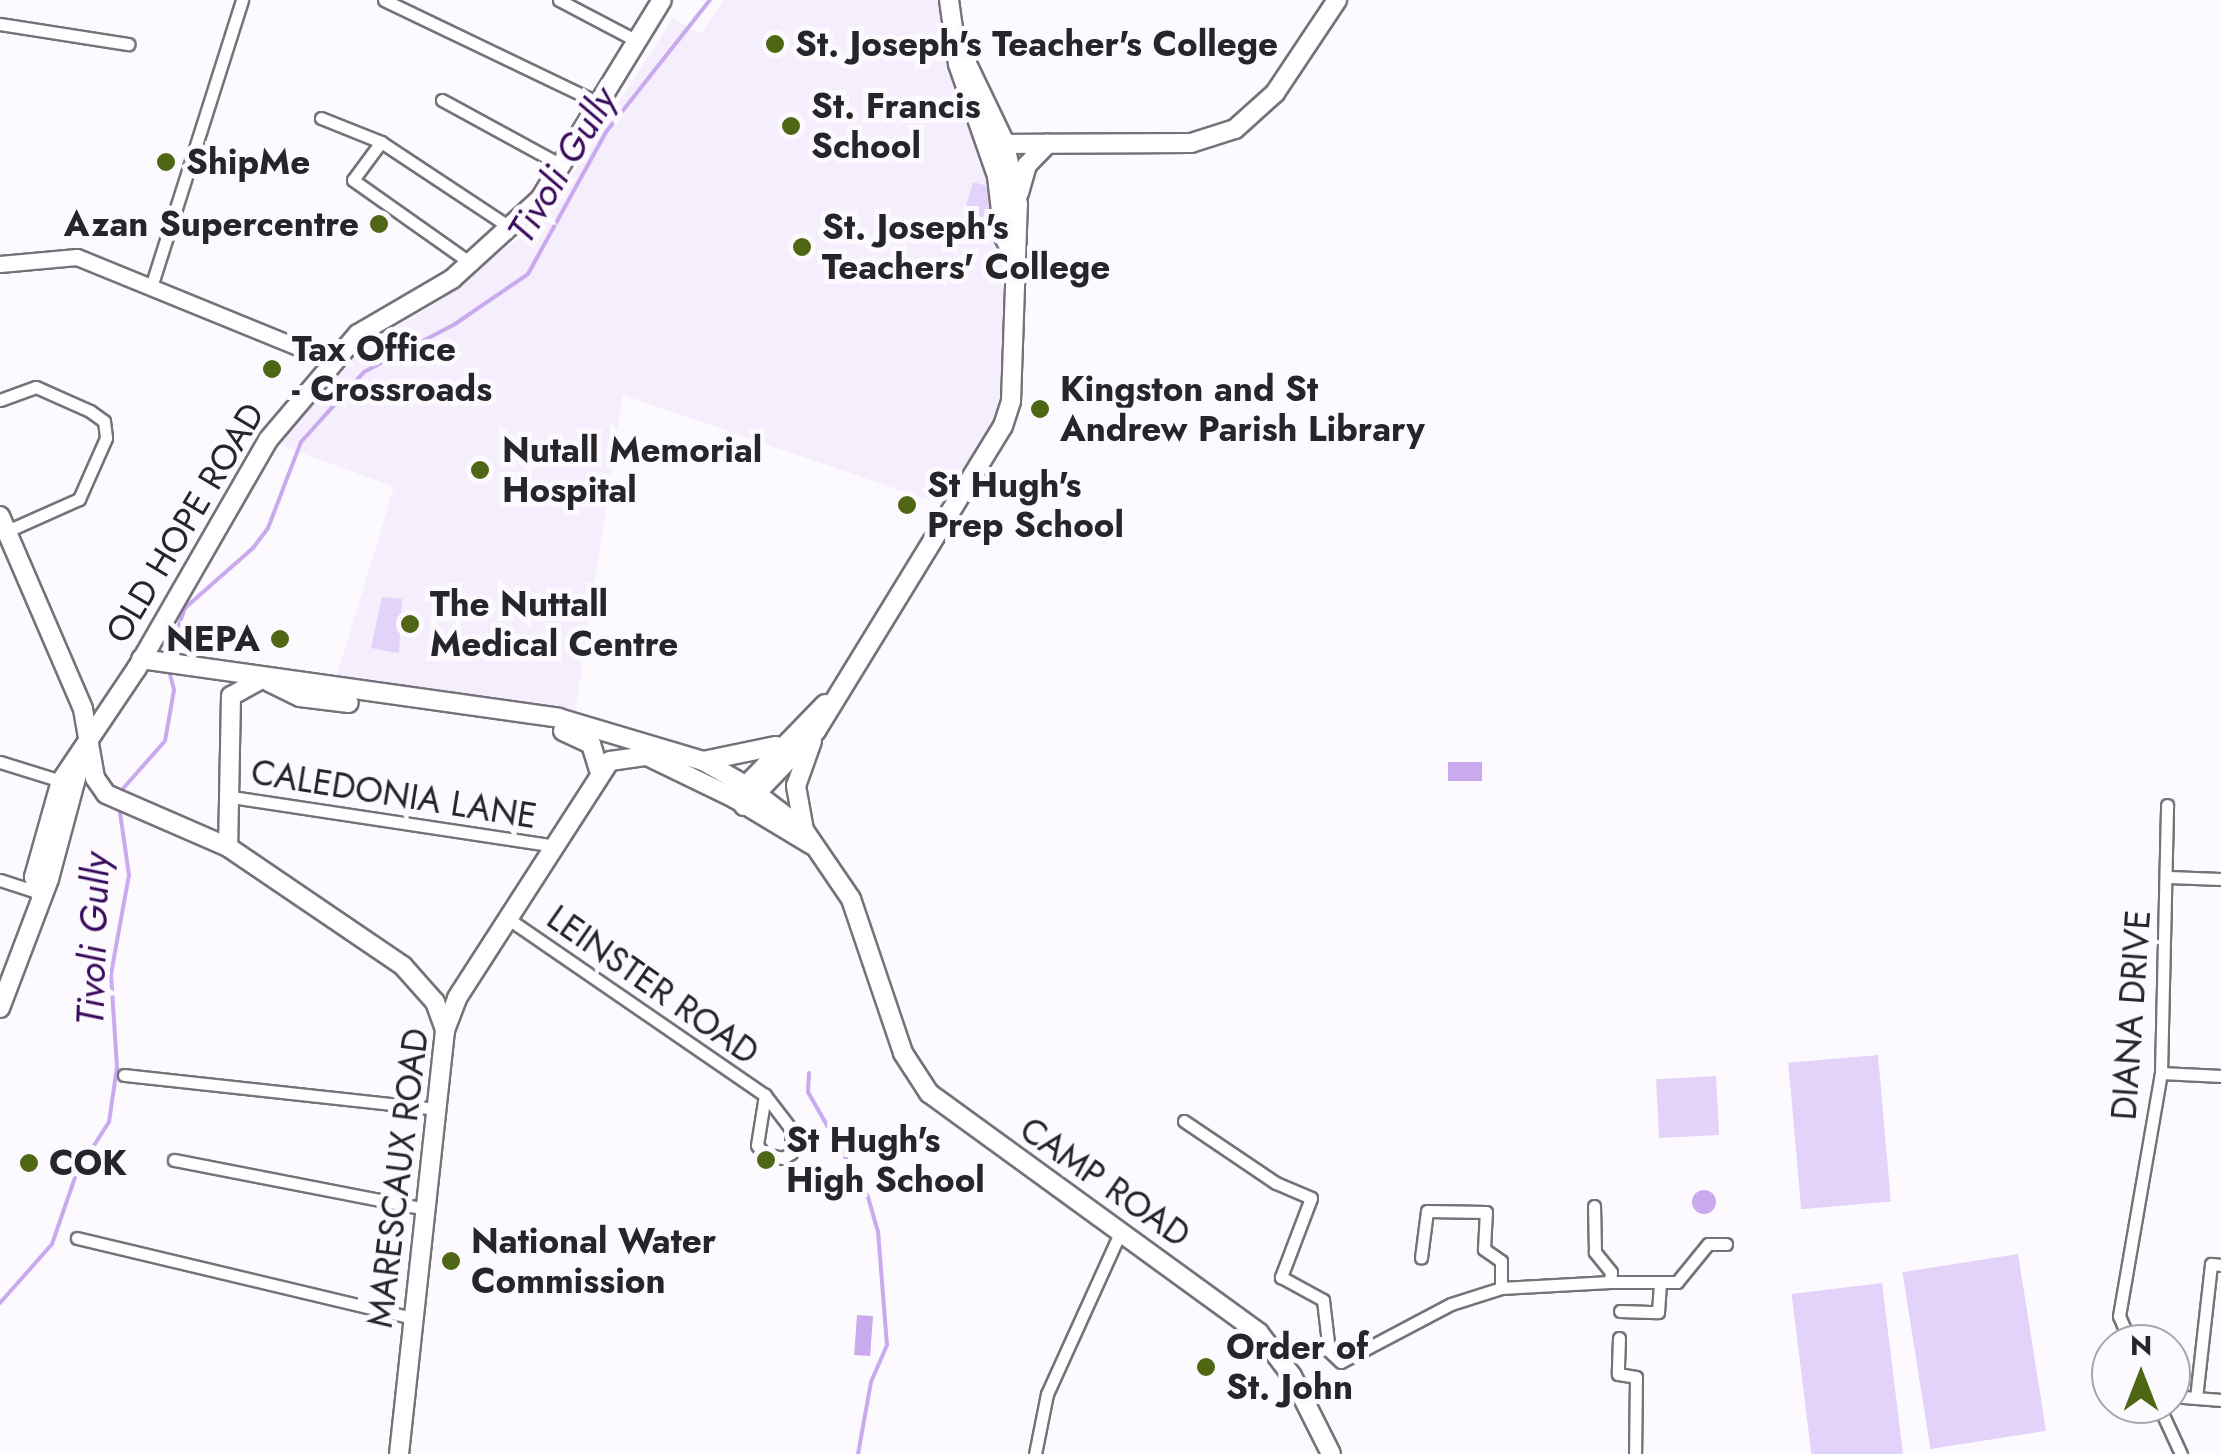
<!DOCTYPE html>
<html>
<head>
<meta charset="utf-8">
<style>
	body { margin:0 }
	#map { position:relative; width:2221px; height:1454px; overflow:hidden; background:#fcfafe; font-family:Jost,sans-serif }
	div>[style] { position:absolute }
	.built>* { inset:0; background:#f4eefd }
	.green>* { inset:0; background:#e3d2f9; transform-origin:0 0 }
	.water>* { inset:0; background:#c9aaef; transform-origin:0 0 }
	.round { border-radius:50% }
	.stream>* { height:4px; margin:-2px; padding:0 2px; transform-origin:2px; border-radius:2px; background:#c9aaef }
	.roads { filter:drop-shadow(2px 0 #76727b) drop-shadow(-2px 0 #76727b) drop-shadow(0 2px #76727b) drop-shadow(0 -2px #76727b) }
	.minor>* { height:11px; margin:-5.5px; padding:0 5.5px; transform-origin:5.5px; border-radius:5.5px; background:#fff }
	.tertiary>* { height:15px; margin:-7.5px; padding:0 7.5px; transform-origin:7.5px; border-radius:7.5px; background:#fff }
	.secondary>* { height:18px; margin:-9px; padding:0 9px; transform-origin:9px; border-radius:9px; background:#fff }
	.primary>* { height:18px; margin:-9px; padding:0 9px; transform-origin:9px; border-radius:9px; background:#fff }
	.dots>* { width:28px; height:28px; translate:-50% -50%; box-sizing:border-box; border:5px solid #fcfafe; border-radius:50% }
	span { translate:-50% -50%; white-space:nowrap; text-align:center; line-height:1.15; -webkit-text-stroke:10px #fcfafe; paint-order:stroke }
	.poi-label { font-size:35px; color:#272529; font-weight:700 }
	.left { translate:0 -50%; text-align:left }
	.right { translate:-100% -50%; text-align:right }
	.street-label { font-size:35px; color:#272529 }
	.water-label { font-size:38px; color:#390b5c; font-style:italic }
	.north { position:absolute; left:2091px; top:1324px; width:100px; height:100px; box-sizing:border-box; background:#fcfafe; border:2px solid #a7a5a9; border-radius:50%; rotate:0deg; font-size:28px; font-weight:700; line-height:40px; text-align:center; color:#272529 }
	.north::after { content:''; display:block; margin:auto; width:35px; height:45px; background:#4f6615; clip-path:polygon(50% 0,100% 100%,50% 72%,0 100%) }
</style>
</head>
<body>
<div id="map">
	<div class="built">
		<i style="clip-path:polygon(723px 0,938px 0,999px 193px,1007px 376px,991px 423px,940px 504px,623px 395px,575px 713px,336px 679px,394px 487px,278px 444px,306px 396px,339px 362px,435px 304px,544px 218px,673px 18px,701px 34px)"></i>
	</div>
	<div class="green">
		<i style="left:973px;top:182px;width:22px;height:31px;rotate:16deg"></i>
		<i style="clip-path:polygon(382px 597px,402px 599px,399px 653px,371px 648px)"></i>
		<i style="left:1878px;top:1055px;width:147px;height:90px;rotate:85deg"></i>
		<i style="left:1716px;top:1076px;width:59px;height:60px;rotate:87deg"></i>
		<i style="left:2018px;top:1254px;width:179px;height:117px;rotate:81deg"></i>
		<i style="left:1882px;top:1283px;width:172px;height:91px;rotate:83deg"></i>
	</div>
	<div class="water">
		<i style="left:1448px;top:762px;width:34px;height:19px"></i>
		<i class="round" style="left:1692px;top:1190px;width:24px;height:24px"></i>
		<i style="left:857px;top:1315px;width:16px;height:40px;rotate:4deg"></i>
	</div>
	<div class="stream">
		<i style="left:168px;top:656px;width:51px;rotate:-70.5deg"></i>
		<i style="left:185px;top:608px;width:91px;rotate:-41.4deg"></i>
		<i style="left:253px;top:548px;width:25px;rotate:-53deg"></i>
		<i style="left:268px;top:528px;width:92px;rotate:-69deg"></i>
		<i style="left:301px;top:442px;width:94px;rotate:-48deg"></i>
		<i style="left:364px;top:372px;width:103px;rotate:-27.8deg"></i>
		<i style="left:455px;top:324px;width:88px;rotate:-34.4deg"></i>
		<i style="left:528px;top:274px;width:162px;rotate:-61.2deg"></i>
		<i style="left:606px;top:132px;width:168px;rotate:-51.8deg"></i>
		<i style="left:120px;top:792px;width:68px;rotate:-48.6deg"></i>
		<i style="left:165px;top:741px;width:52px;rotate:-80deg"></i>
		<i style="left:174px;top:690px;width:21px;rotate:-104deg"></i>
		<i style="left:809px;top:1073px;width:19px;rotate:93deg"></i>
		<i style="left:808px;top:1092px;width:121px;rotate:60.3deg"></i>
		<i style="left:868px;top:1197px;width:35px;rotate:74deg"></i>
		<i style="left:878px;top:1231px;width:114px;rotate:85.5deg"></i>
		<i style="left:887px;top:1345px;width:40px;rotate:113.4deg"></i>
		<i style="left:871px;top:1382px;width:73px;rotate:100.2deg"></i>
		<i style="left:0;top:1303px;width:79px;rotate:-48.6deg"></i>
		<i style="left:52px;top:1244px;width:76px;rotate:-70.9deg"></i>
		<i style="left:77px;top:1172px;width:59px;rotate:-57.4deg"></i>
		<i style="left:109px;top:1122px;width:56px;rotate:-81.7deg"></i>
		<i style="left:117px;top:1067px;width:93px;rotate:-93.7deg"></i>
		<i style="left:111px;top:974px;width:101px;rotate:-79.7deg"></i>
		<i style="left:129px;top:875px;width:70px;rotate:-98.2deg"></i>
	</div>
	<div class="roads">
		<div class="minor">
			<i style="left:384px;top:0;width:238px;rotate:25.6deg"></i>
			<i style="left:559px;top:0;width:90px;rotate:27.7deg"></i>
			<i style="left:0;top:24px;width:130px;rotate:8.9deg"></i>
			<i style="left:442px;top:100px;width:136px;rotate:28.6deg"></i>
			<i style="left:321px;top:118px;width:65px;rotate:21.8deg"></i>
			<i style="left:381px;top:142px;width:156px;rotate:33.5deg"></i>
			<i style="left:381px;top:142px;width:47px;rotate:126.4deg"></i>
			<i style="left:353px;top:180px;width:146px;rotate:35.2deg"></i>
			<i style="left:151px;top:287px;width:301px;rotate:-72.4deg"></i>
			<i style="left:0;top:400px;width:38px;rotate:-20deg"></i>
			<i style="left:36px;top:387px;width:59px;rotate:24deg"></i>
			<i style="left:90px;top:411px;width:17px;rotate:36deg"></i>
			<i style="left:104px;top:421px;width:17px;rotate:83deg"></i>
			<i style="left:106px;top:438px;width:67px;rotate:113.9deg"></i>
			<i style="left:79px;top:499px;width:79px;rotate:156deg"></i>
			<i style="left:0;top:762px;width:64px;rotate:17.3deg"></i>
			<i style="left:225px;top:796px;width:333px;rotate:8.6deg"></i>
			<i style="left:2168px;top:877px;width:53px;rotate:2.2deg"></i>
			<i style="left:0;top:880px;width:42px;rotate:18deg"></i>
			<i style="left:510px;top:920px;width:309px;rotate:34.5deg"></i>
			<i style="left:765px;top:1095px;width:43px;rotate:52.6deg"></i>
			<i style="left:791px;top:1129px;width:24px;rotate:90deg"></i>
			<i style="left:791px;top:1153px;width:9px;rotate:148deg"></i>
			<i style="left:783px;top:1158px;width:19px;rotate:-168deg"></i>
			<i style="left:764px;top:1154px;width:11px;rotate:-128deg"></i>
			<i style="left:757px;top:1145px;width:51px;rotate:-80.9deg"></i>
			<i style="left:2161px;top:1073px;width:60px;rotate:2.9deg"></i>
			<i style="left:124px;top:1075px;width:315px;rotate:6.2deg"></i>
			<i style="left:1184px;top:1121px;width:111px;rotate:34deg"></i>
			<i style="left:1276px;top:1183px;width:38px;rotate:23deg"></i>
			<i style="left:1311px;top:1198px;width:85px;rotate:110.8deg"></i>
			<i style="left:1281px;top:1277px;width:48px;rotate:28.7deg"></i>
			<i style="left:1323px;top:1300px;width:51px;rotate:83.3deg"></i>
			<i style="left:1329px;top:1351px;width:16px;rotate:43deg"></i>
			<i style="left:1341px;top:1362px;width:124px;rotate:-27.8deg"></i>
			<i style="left:1451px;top:1304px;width:52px;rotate:-17.7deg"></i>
			<i style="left:1501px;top:1288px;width:27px;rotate:-90deg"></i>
			<i style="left:1501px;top:1261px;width:21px;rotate:-145deg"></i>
			<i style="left:1484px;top:1249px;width:37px;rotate:-87deg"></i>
			<i style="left:1486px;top:1212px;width:59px;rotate:-179deg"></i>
			<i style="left:1427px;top:1211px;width:47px;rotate:97.3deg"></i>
			<i style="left:174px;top:1160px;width:257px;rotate:11deg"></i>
			<i style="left:77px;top:1238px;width:345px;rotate:13.4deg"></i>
			<i style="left:1610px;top:1282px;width:67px"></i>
			<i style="left:1677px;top:1282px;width:49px;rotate:-50.8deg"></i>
			<i style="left:1708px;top:1244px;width:18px"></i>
			<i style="left:1501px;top:1288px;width:109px;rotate:-3.2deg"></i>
			<i style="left:1610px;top:1282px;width:10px;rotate:-84deg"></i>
			<i style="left:1611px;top:1272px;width:26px;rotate:-129deg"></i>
			<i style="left:1595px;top:1252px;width:46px;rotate:-91.2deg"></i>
			<i style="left:1620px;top:1311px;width:38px;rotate:2deg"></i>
			<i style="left:1658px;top:1312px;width:30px;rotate:-86deg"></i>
			<i style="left:1619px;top:1338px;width:36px;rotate:92deg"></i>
			<i style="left:1618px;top:1374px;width:18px;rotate:9deg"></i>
			<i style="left:1636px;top:1377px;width:77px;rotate:90.7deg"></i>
			<i style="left:2131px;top:1344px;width:30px;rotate:-113deg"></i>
			<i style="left:2119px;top:1316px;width:247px;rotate:-80.2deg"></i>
			<i style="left:2161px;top:1073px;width:268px;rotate:-88.7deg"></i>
			<i style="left:2171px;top:1396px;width:50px;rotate:4.6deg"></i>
			<i style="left:2196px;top:1398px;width:135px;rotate:-83.6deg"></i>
			<i style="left:2211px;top:1264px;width:10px;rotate:6deg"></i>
			<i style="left:2158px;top:1404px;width:55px;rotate:65.3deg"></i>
			<i style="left:1035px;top:1454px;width:61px;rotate:-78.7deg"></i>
			<i style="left:1047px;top:1394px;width:177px;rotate:-65.6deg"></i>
		</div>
		<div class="tertiary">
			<i style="left:0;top:264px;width:77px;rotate:-5.2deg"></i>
			<i style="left:77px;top:257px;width:273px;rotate:22.2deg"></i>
		</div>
		<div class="secondary">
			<i style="left:993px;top:144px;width:198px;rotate:-0.3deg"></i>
			<i style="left:1191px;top:143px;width:46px;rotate:-17.7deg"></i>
			<i style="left:1235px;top:129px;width:54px;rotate:-42deg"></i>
			<i style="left:1275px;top:93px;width:112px;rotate:-56.3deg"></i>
			<i style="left:0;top:516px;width:210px;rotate:66.7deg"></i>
			<i style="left:83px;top:709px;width:70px;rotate:80.1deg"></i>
			<i style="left:95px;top:778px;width:19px;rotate:55deg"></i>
			<i style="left:106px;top:794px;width:133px;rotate:23.5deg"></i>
			<i style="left:141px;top:659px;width:422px;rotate:8deg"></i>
			<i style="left:559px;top:718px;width:150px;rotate:16.6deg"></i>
			<i style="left:703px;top:761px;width:48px;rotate:29.7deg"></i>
			<i style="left:260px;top:680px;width:33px;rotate:151deg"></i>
			<i style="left:231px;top:696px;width:151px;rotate:91.1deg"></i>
			<i style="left:228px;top:847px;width:212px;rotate:34.2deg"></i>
			<i style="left:403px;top:966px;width:48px;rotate:48.4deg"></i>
			<i style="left:435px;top:1002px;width:30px;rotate:70deg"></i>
			<i style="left:269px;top:682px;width:34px;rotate:26deg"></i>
			<i style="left:300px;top:697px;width:49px;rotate:7deg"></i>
			<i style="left:563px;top:731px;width:31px;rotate:25deg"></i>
			<i style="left:591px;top:744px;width:27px;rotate:73deg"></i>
			<i style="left:40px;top:893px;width:17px;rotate:-111deg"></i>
			<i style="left:34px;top:877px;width:100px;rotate:-74.3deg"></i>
			<i style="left:61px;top:781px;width:136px;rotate:-56.1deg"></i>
			<i style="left:137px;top:668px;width:263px;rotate:-60.1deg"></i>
			<i style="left:268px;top:440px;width:139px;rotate:-49.7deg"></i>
			<i style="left:358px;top:334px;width:109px;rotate:-30.3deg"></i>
			<i style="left:452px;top:279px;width:119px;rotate:-42.3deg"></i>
			<i style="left:540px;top:199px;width:233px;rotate:-58.5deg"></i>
			<i style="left:0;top:1008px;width:138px;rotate:-69.2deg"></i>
			<i style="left:49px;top:879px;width:131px;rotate:-75deg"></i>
			<i style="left:399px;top:1454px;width:426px;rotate:-83.8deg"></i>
			<i style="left:445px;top:1030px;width:34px;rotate:-69deg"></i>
			<i style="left:457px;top:998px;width:282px;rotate:-57.2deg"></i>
			<i style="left:610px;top:761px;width:37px;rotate:-8deg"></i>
			<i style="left:647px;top:756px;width:97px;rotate:25.8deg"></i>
		</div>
		<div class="primary">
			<i style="left:949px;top:0;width:65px;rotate:82deg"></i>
			<i style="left:958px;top:64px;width:119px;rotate:70.8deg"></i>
			<i style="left:997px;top:176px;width:61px;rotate:83.5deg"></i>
			<i style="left:1004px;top:237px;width:22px;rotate:63deg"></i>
			<i style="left:1019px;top:193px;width:29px;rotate:-74deg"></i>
			<i style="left:1027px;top:165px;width:30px;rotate:-46deg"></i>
			<i style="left:703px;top:761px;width:75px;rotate:-11.6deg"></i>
			<i style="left:745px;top:785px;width:74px;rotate:37.3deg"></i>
			<i style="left:804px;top:830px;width:83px;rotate:55.7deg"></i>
			<i style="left:851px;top:899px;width:163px;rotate:71.3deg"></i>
			<i style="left:903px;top:1053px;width:48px;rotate:57deg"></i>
			<i style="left:929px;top:1093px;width:408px;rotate:36deg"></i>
			<i style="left:1259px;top:1333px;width:54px;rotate:52.5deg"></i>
			<i style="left:1292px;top:1376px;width:87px;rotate:63.4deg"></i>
			<i style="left:744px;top:806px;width:104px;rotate:-46.2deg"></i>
			<i style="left:816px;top:731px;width:358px;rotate:-58.5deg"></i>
			<i style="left:1003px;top:426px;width:26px;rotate:-72deg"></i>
			<i style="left:1011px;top:401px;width:197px;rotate:-88deg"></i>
			<i style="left:1018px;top:204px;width:65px;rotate:-102.5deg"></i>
			<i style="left:1004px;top:141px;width:111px;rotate:-115.6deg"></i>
			<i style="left:804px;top:830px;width:45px;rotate:-100.3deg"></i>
			<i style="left:796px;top:786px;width:48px;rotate:-70.4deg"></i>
			<i style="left:812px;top:845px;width:91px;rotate:-148.9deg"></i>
			<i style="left:734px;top:798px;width:131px;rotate:-45.9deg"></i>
		</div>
	</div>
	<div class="dots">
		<i style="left:775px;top:44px;background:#4f6615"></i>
		<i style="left:791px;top:126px;background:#4f6615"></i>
		<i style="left:166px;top:162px;background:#4f6615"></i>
		<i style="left:379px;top:224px;background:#4f6615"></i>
		<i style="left:802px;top:247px;background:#4f6615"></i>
		<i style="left:272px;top:369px;background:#4f6615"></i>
		<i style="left:1040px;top:409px;background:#4f6615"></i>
		<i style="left:480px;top:470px;background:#4f6615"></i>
		<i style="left:907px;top:505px;background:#4f6615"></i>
		<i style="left:410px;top:624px;background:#4f6615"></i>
		<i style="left:280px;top:639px;background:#4f6615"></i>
		<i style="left:766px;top:1160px;background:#4f6615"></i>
		<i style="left:29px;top:1163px;background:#4f6615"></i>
		<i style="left:451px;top:1261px;background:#4f6615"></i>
		<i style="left:1206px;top:1367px;background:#4f6615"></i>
	</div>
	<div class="poi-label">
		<span class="left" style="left:795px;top:44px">St. Joseph's Teacher's College</span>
		<span class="left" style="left:811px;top:126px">St. Francis<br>School</span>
		<span class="left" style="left:186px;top:162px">ShipMe</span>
		<span class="right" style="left:359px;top:224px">Azan Supercentre</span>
		<span class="left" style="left:822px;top:247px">St. Joseph's<br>Teachers' College</span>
		<span class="left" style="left:292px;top:369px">Tax Office<br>- Crossroads</span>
		<span class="left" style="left:1060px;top:409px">Kingston and St<br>Andrew Parish Library</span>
		<span class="left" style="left:502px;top:470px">Nutall Memorial<br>Hospital</span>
		<span class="left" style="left:927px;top:505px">St Hugh's<br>Prep School</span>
		<span class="left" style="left:430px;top:624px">The Nuttall<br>Medical Centre</span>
		<span class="right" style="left:260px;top:639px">NEPA</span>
		<span class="left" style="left:786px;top:1160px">St Hugh's<br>High School</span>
		<span class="left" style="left:49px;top:1163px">COK</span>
		<span class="left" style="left:471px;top:1261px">National Water<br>Commission</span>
		<span class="left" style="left:1226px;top:1367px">Order of<br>St. John</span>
	</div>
	<div class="street-label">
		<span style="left:185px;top:523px;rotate:-59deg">OLD HOPE ROAD</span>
		<span style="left:394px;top:794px;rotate:9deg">CALEDONIA LANE</span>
		<span style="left:653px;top:985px;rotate:35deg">LEINSTER ROAD</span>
		<span style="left:2131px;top:1015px;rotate:-86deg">DIANA DRIVE</span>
		<span style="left:398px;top:1178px;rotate:-83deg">MARESCAUX ROAD</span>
		<span style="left:1105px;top:1182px;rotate:35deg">CAMP ROAD</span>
	</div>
	<div class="water-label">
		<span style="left:562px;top:165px;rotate:-59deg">Tivoli Gully</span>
		<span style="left:93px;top:939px;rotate:-88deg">Tivoli Gully</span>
	</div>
	<div class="north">N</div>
</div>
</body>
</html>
